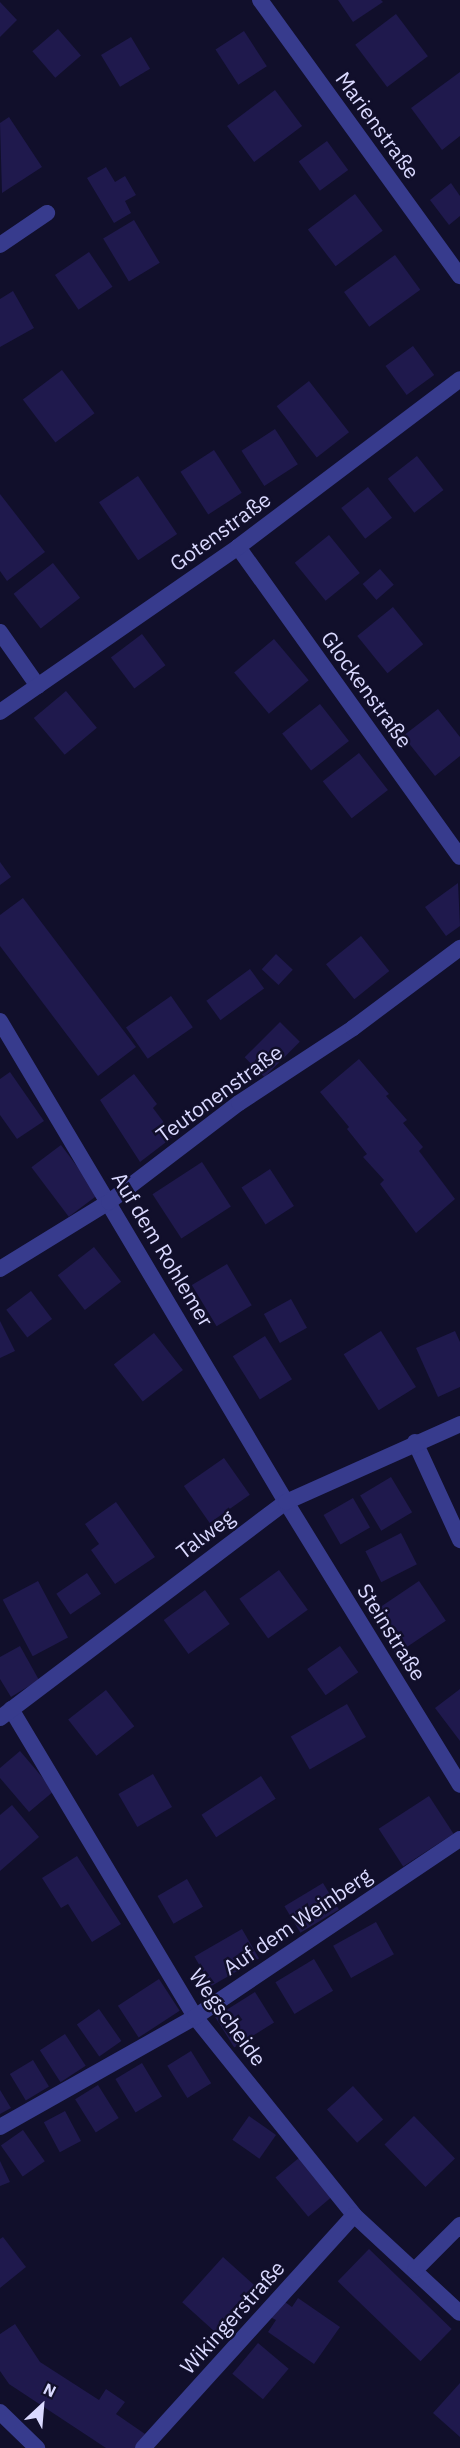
<!DOCTYPE html>
<html>
<head>
<meta charset="utf-8">
<style>
	body { margin:0 }
	#map { position:relative; width:460px; height:2448px; overflow:hidden; background:#110f2b; font-family:"IBM Plex Sans",sans-serif }
	div>[style] { position:absolute }
	.building>* { inset:0; background:#1f194d; transform-origin:0 0 }
	.service>* { height:16px; margin:-8px; padding:0 8px; transform-origin:8px; border-radius:8px; background:#373b8d }
	.minor>* { height:16px; margin:-8px; padding:0 8px; transform-origin:8px; border-radius:8px; background:#373b8d }
	span { translate:-50% -50%; white-space:nowrap; text-align:center; line-height:1.15; -webkit-text-stroke:5px #110f2b; paint-order:stroke }
	.street-label { font-size:21px; color:#dad9ff }
	.north { position:absolute; left:12px; top:2376px; width:60px; height:60px; -webkit-text-stroke:4px #110f2b; paint-order:stroke; rotate:26deg; font-size:16px; font-weight:700; line-height:24px; text-align:center; color:#dad9ff }
	.north::after { content:''; display:block; margin:auto; width:21px; height:27px; background:#dad9ff; clip-path:polygon(50% 0,100% 100%,50% 72%,0 100%) }
</style>
</head>
<body>
<div id="map">
	<div class="building">
		<i style="clip-path:polygon(338px 0,381px 0,383px 2px,353px 22px)"></i>
		<i style="clip-path:polygon(0 2px,17px 20px,0 37px)"></i>
		<i style="left:396px;top:14px;width:53px;height:51px;rotate:53deg"></i>
		<i style="left:58px;top:29px;width:35px;height:34px;rotate:49deg"></i>
		<i style="left:244px;top:31px;width:42px;height:34px;rotate:57deg"></i>
		<i style="left:131px;top:37px;width:37px;height:35px;rotate:59deg"></i>
		<i style="clip-path:polygon(460px 72px,460px 136px,442px 150px,411px 108px)"></i>
		<i style="left:275px;top:90px;width:45px;height:60px;rotate:53deg"></i>
		<i style="clip-path:polygon(9px 117px,42px 167px,2px 193px,0 123px)"></i>
		<i style="left:327px;top:141px;width:36px;height:35px;rotate:54deg"></i>
		<i style="clip-path:polygon(106px 167px,115px 182px,125px 176px,136px 195px,125px 201px,131px 213px,114px 223px,87px 178px)"></i>
		<i style="clip-path:polygon(451px 183px,460px 196px,460px 216px,449px 225px,430px 200px)"></i>
		<i style="left:355px;top:194px;width:46px;height:59px;rotate:53deg"></i>
		<i style="left:134px;top:220px;width:50px;height:36px;rotate:59deg"></i>
		<i style="left:89px;top:252px;width:42px;height:41px;rotate:56deg"></i>
		<i style="left:395px;top:255px;width:43px;height:63px;rotate:54deg"></i>
		<i style="clip-path:polygon(13px 291px,34px 328px,0 347px,0 299px)"></i>
		<i style="left:413px;top:346px;width:36px;height:34px;rotate:54deg"></i>
		<i style="left:62px;top:370px;width:54px;height:49px;rotate:53deg"></i>
		<i style="left:309px;top:381px;width:65px;height:41px;rotate:52deg"></i>
		<i style="left:275px;top:429px;width:42px;height:40px;rotate:57deg"></i>
		<i style="left:214px;top:450px;width:51px;height:40px;rotate:57deg"></i>
		<i style="left:417px;top:456px;width:43px;height:37px;rotate:52deg"></i>
		<i style="left:138px;top:476px;width:70px;height:47px;rotate:56deg"></i>
		<i style="left:368px;top:487px;width:39px;height:34px;rotate:52deg"></i>
		<i style="clip-path:polygon(0 494px,45px 552px,7px 581px,0 571px)"></i>
		<i style="left:329px;top:535px;width:49px;height:44px;rotate:51deg"></i>
		<i style="left:53px;top:563px;width:44px;height:50px;rotate:52deg"></i>
		<i style="left:380px;top:569px;width:21px;height:23px;rotate:49deg"></i>
		<i style="left:393px;top:607px;width:48px;height:46px;rotate:51deg"></i>
		<i style="left:142px;top:634px;width:39px;height:39px;rotate:53deg"></i>
		<i style="left:274px;top:639px;width:54px;height:52px;rotate:50deg"></i>
		<i style="left:66px;top:691px;width:48px;height:42px;rotate:50deg"></i>
		<i style="left:320px;top:704px;width:47px;height:48px;rotate:52deg"></i>
		<i style="clip-path:polygon(438px 709px,460px 737px,460px 756px,435px 776px,403px 736px)"></i>
		<i style="left:359px;top:753px;width:47px;height:46px;rotate:52deg"></i>
		<i style="clip-path:polygon(0 862px,11px 877px,0 885px)"></i>
		<i style="clip-path:polygon(458px 883px,460px 926px,446px 936px,425px 907px)"></i>
		<i style="clip-path:polygon(23px 898px,136px 1047px,98px 1076px,0 946px,0 915px)"></i>
		<i style="left:361px;top:936px;width:45px;height:45px;rotate:51deg"></i>
		<i style="left:276px;top:954px;width:23px;height:21px;rotate:43deg"></i>
		<i style="left:250px;top:969px;width:24px;height:54px;rotate:54deg"></i>
		<i style="left:171px;top:996px;width:38px;height:55px;rotate:55deg"></i>
		<i style="left:280px;top:1022px;width:28px;height:50px;rotate:45deg"></i>
		<i style="clip-path:polygon(359px 1059px,389px 1094px,386px 1096px,407px 1120px,403px 1123px,423px 1147px,419px 1151px,455px 1199px,416px 1233px,380px 1184px,384px 1180px,363px 1157px,367px 1154px,347px 1129px,349px 1127px,320px 1092px)"></i>
		<i style="clip-path:polygon(10px 1072px,44px 1121px,17px 1139px,0 1115px,0 1079px)"></i>
		<i style="clip-path:polygon(134px 1074px,157px 1104px,153px 1108px,174px 1136px,140px 1162px,100px 1100px)"></i>
		<i style="left:61px;top:1145px;width:62px;height:37px;rotate:53deg"></i>
		<i style="left:202px;top:1162px;width:53px;height:59px;rotate:57deg"></i>
		<i style="left:270px;top:1169px;width:44px;height:34px;rotate:57deg"></i>
		<i style="left:94px;top:1247px;width:44px;height:46px;rotate:52deg"></i>
		<i style="left:227px;top:1264px;width:48px;height:41px;rotate:59deg"></i>
		<i style="left:31px;top:1291px;width:35px;height:31px;rotate:53deg"></i>
		<i style="left:291px;top:1299px;width:33px;height:31px;rotate:61deg"></i>
		<i style="clip-path:polygon(0 1321px,15px 1351px,0 1358px)"></i>
		<i style="left:381px;top:1331px;width:66px;height:44px;rotate:58deg"></i>
		<i style="clip-path:polygon(455px 1331px,460px 1342px,460px 1387px,438px 1397px,416px 1348px)"></i>
		<i style="left:154px;top:1333px;width:47px;height:51px;rotate:52deg"></i>
		<i style="left:265px;top:1336px;width:51px;height:38px;rotate:58deg"></i>
		<i style="left:224px;top:1458px;width:45px;height:49px;rotate:55deg"></i>
		<i style="left:391px;top:1477px;width:41px;height:36px;rotate:59deg"></i>
		<i style="left:353px;top:1498px;width:34px;height:34px;rotate:60deg"></i>
		<i style="clip-path:polygon(116px 1502px,155px 1557px,115px 1584px,91px 1550px,99px 1544px,85px 1524px)"></i>
		<i style="left:401px;top:1533px;width:35px;height:40px;rotate:63deg"></i>
		<i style="left:279px;top:1570px;width:49px;height:49px;rotate:54deg"></i>
		<i style="left:87px;top:1573px;width:25px;height:37px;rotate:56deg"></i>
		<i style="left:38px;top:1581px;width:64px;height:40px;rotate:62deg"></i>
		<i style="left:419px;top:1581px;width:48px;height:60px;rotate:56deg"></i>
		<i style="left:205px;top:1590px;width:42px;height:51px;rotate:54deg"></i>
		<i style="clip-path:polygon(20px 1646px,39px 1680px,11px 1697px,0 1679px,0 1657px)"></i>
		<i style="left:340px;top:1646px;width:32px;height:40px;rotate:55deg"></i>
		<i style="clip-path:polygon(460px 1689px,460px 1741px,435px 1708px)"></i>
		<i style="left:106px;top:1690px;width:46px;height:48px;rotate:52deg"></i>
		<i style="left:347px;top:1704px;width:38px;height:65px;rotate:60deg"></i>
		<i style="clip-path:polygon(20px 1751px,54px 1791px,29px 1812px,0 1778px,0 1768px)"></i>
		<i style="left:153px;top:1774px;width:38px;height:40px;rotate:60deg"></i>
		<i style="left:261px;top:1776px;width:27px;height:71px;rotate:57deg"></i>
		<i style="left:429px;top:1796px;width:45px;height:60px;rotate:57deg"></i>
		<i style="clip-path:polygon(12px 1805px,39px 1837px,0 1871px,0 1815px)"></i>
		<i style="clip-path:polygon(77px 1856px,121px 1924px,92px 1942px,68px 1904px,61px 1908px,42px 1878px)"></i>
		<i style="left:187px;top:1879px;width:32px;height:34px;rotate:60deg"></i>
		<i style="left:323px;top:1883px;width:31px;height:45px;rotate:59deg"></i>
		<i style="left:376px;top:1922px;width:37px;height:49px;rotate:61deg"></i>
		<i style="left:242px;top:1929px;width:34px;height:55px;rotate:60deg"></i>
		<i style="left:314px;top:1959px;width:37px;height:45px;rotate:59deg"></i>
		<i style="left:159px;top:1979px;width:38px;height:49px;rotate:57deg"></i>
		<i style="left:255px;top:1992px;width:36px;height:47px;rotate:58deg"></i>
		<i style="left:99px;top:2009px;width:39px;height:27px;rotate:55deg"></i>
		<i style="left:65px;top:2034px;width:38px;height:30px;rotate:57deg"></i>
		<i style="left:191px;top:2051px;width:38px;height:28px;rotate:58deg"></i>
		<i style="left:33px;top:2060px;width:31px;height:27px;rotate:59deg"></i>
		<i style="left:142px;top:2063px;width:39px;height:31px;rotate:59deg"></i>
		<i style="left:98px;top:2085px;width:39px;height:27px;rotate:58deg"></i>
		<i style="left:353px;top:2086px;width:45px;height:35px;rotate:48deg"></i>
		<i style="clip-path:polygon(0 2090px,11px 2108px,0 2114px)"></i>
		<i style="left:65px;top:2111px;width:34px;height:24px;rotate:62deg"></i>
		<i style="left:249px;top:2116px;width:33px;height:29px;rotate:35deg"></i>
		<i style="left:414px;top:2116px;width:59px;height:41px;rotate:46deg"></i>
		<i style="left:23px;top:2130px;width:38px;height:27px;rotate:55deg"></i>
		<i style="left:300px;top:2157px;width:51px;height:32px;rotate:50deg"></i>
		<i style="clip-path:polygon(0 2161px,10px 2182px,0 2186px)"></i>
		<i style="clip-path:polygon(3px 2237px,26px 2267px,0 2288px,0 2239px)"></i>
		<i style="left:369px;top:2249px;width:115px;height:45px;rotate:44deg"></i>
		<i style="left:223px;top:2257px;width:48px;height:61px;rotate:42deg"></i>
		<i style="clip-path:polygon(298px 2298px,340px 2327px,314px 2364px,268px 2332px,276px 2320px,270px 2317px,282px 2300px,292px 2307px)"></i>
		<i style="clip-path:polygon(15px 2324px,40px 2362px,99px 2400px,106px 2389px,125px 2402px,116px 2414px,145px 2434px,136px 2448px,106px 2448px,9px 2384px,0 2371px,0 2334px)"></i>
		<i style="left:258px;top:2343px;width:40px;height:40px;rotate:40deg"></i>
		<i style="clip-path:polygon(460px 2383px,460px 2437px,433px 2413px)"></i>
	</div>
	<div class="service">
		<i style="left:415px;top:1442px;width:108px;rotate:65.3deg"></i>
	</div>
	<div class="minor">
		<i style="left:260px;top:0;width:341px;rotate:54.1deg"></i>
		<i style="left:0;top:245px;width:57px;rotate:-34.2deg"></i>
		<i style="left:238px;top:547px;width:381px;rotate:54.4deg"></i>
		<i style="left:0;top:632px;width:66px;rotate:54.9deg"></i>
		<i style="left:0;top:712px;width:290px;rotate:-34.7deg"></i>
		<i style="left:238px;top:547px;width:278px;rotate:-37.1deg"></i>
		<i style="left:0;top:1021px;width:560px;rotate:59.26deg"></i>
		<i style="left:286px;top:1502px;width:332px;rotate:58.4deg"></i>
		<i style="left:0;top:1269px;width:128px;rotate:-31.6deg"></i>
		<i style="left:109px;top:1202px;width:163px;rotate:-37.3deg"></i>
		<i style="left:239px;top:1103px;width:136px;rotate:-33.3deg"></i>
		<i style="left:353px;top:1028px;width:134px;rotate:-36.8deg"></i>
		<i style="left:11px;top:1709px;width:359px;rotate:59.1deg"></i>
		<i style="left:195px;top:2017px;width:254px;rotate:51.2deg"></i>
		<i style="left:354px;top:2215px;width:144px;rotate:42.8deg"></i>
		<i style="left:0;top:1718px;width:358px;rotate:-37.1deg"></i>
		<i style="left:286px;top:1502px;width:191px;rotate:-24.1deg"></i>
		<i style="left:0;top:2127px;width:224px;rotate:-29.4deg"></i>
		<i style="left:195px;top:2017px;width:319px;rotate:-33.9deg"></i>
		<i style="left:415px;top:2270px;width:64px;rotate:-45deg"></i>
		<i style="left:0;top:2412px;width:52px;rotate:44.2deg"></i>
		<i style="left:143px;top:2448px;width:314px;rotate:-47.8deg"></i>
	</div>
	<div class="street-label">
		<span style="left:378px;top:125px;rotate:54deg">Marienstraße</span>
		<span style="left:220px;top:531px;rotate:-36deg">Gotenstraße</span>
		<span style="left:367px;top:689px;rotate:54deg">Glockenstraße</span>
		<span style="left:219px;top:1093px;rotate:-36deg">Teutonenstraße</span>
		<span style="left:163px;top:1249px;rotate:59deg">Auf dem Rohlemer</span>
		<span style="left:205px;top:1534px;rotate:-37deg">Talweg</span>
		<span style="left:392px;top:1632px;rotate:58deg">Steinstraße</span>
		<span style="left:297px;top:1921px;rotate:-34deg">Auf dem Weinberg</span>
		<span style="left:228px;top:2017px;rotate:54deg">Wegscheide</span>
		<span style="left:232px;top:2317px;rotate:-48deg">Wikingerstraße</span>
	</div>
	<div class="north">N</div>
</div>
</body>
</html>
